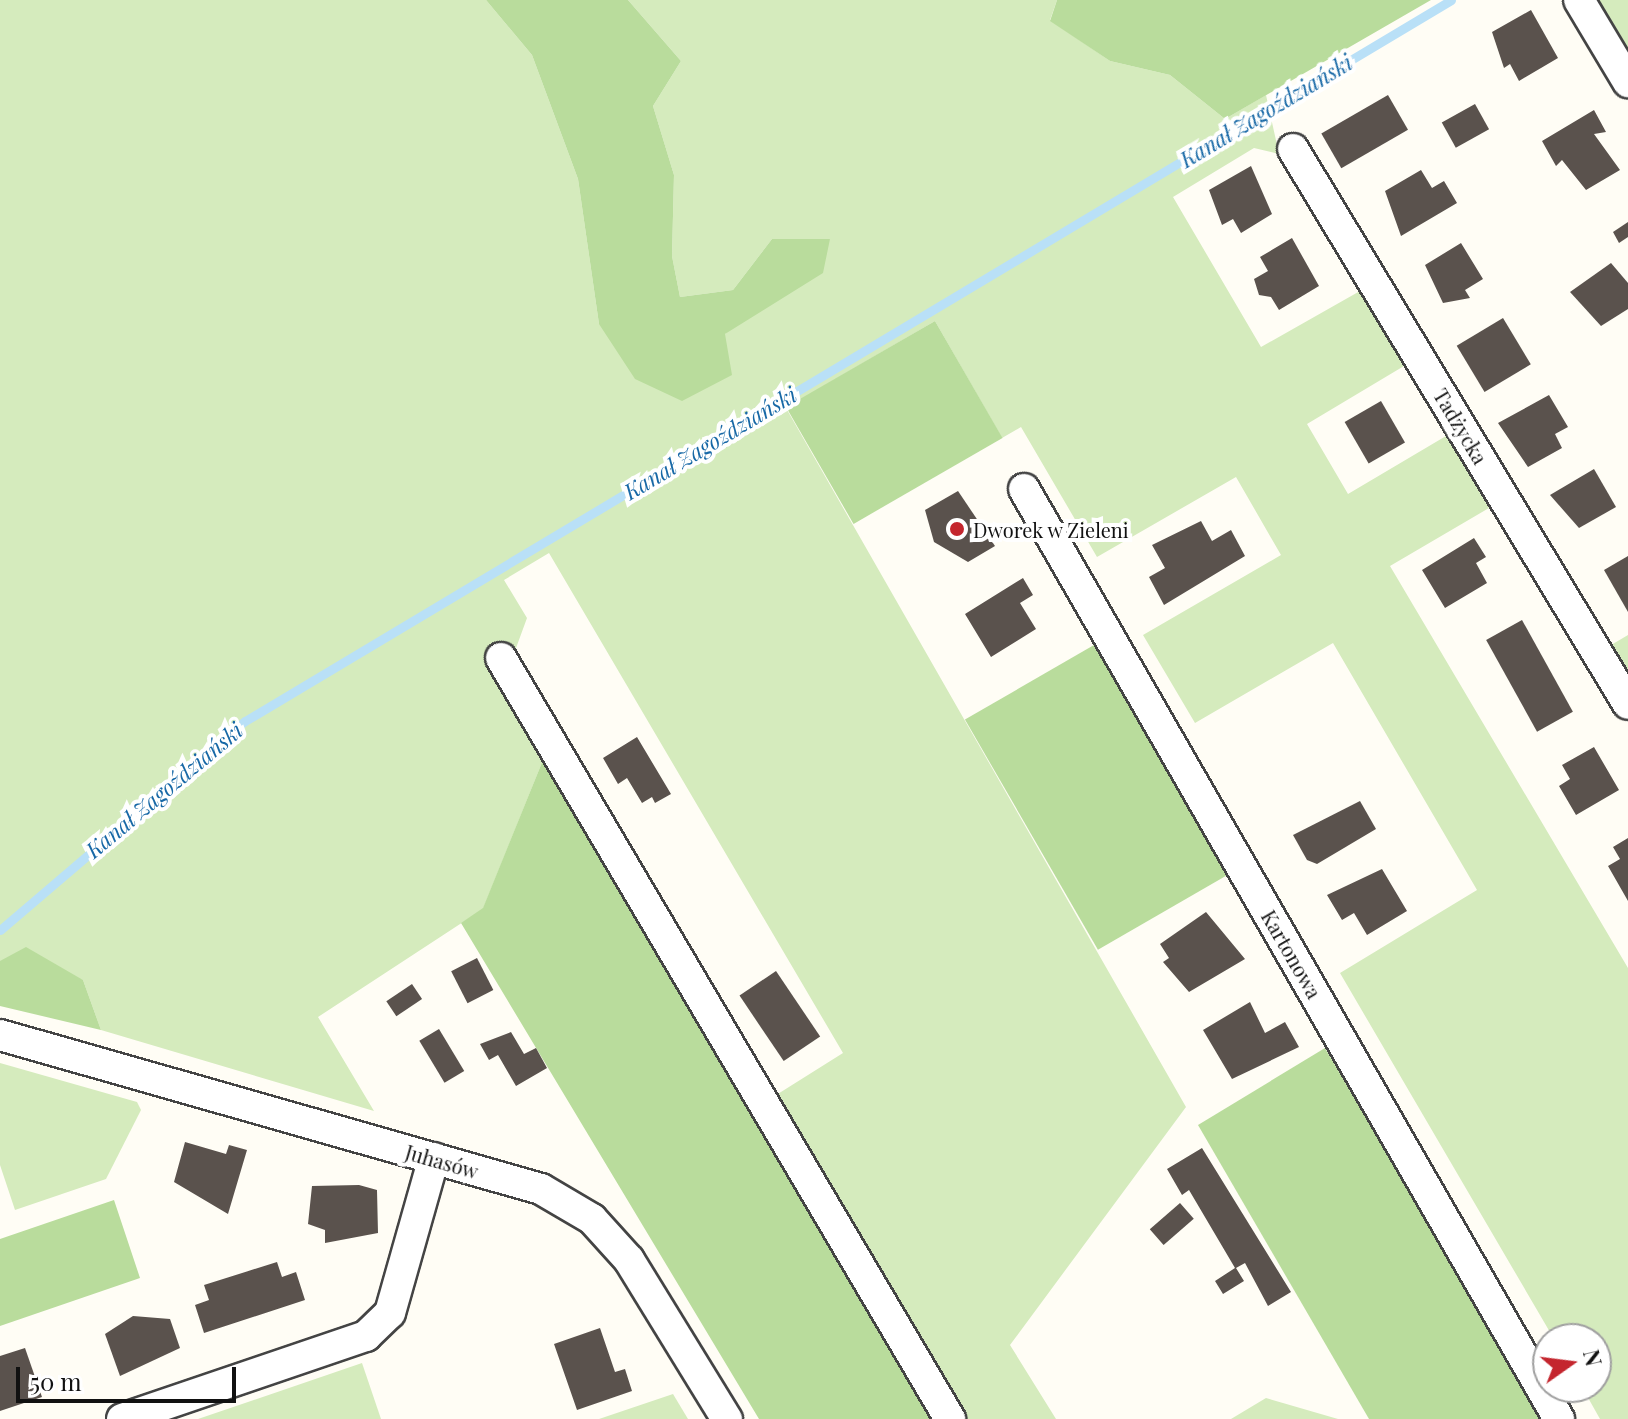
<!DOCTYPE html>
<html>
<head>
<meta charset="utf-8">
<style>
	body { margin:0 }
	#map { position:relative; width:1628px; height:1419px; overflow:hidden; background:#fffdf5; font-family:"Playfair Display",serif }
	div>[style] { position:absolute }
	.green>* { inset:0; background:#d5ebbd }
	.forest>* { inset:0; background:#b9dc9c; transform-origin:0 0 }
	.stream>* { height:9px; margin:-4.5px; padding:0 4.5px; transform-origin:4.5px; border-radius:4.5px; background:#b9e0f7 }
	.building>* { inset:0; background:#5a524d; transform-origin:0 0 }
	.roads { filter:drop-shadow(2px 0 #444) drop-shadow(-2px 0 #444) drop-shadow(0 2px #444) drop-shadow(0 -2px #444) }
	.minor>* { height:30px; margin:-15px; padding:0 15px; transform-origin:15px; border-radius:15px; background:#fff }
	.dots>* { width:22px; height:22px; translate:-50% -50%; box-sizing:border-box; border:4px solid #fff; border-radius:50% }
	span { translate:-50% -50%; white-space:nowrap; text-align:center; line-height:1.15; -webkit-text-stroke:8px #fff; paint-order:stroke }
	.street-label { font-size:20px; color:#111 }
	.poi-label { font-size:20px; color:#111 }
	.left { translate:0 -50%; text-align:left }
	.water-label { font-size:22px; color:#1768a6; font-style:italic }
	.north { position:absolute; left:1532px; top:1323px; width:80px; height:80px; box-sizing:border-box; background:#fff; border:2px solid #a0a0a0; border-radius:50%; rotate:76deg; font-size:22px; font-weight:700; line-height:32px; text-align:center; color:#111 }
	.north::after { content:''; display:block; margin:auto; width:28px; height:36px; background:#c4262e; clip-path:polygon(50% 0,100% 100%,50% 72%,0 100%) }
	.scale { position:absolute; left:16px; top:1367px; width:220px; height:36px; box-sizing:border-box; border:4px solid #111; border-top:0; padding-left:10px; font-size:24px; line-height:28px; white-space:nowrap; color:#111; -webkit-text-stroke:6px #fff; paint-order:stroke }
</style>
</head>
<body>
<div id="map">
	<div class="green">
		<i style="clip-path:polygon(0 0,486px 0,532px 55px,578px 179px,599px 324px,725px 334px,830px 239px,772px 239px,733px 290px,680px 297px,672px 256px,674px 175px,653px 106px,681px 61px,628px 0,1057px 0,1050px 20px,1110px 61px,1170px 75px,1225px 119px,1266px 95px,1279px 154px,1254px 148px,1173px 197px,1261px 347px,1360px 291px,1404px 366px,1307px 424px,1348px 494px,1446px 436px,1489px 508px,1390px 566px,1628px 968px,1628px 1419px,1600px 1419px,1582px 1387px,1596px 1387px,1596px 1339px,1554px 1339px,1340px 973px,1477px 890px,1333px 643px,1195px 723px,1143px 635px,1281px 555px,1236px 477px,1097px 557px,1021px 427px,1002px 438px,935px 321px,786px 408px,1186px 1107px,1010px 1345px,1056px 1419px,960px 1419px,773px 1097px,843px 1053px,549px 553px,504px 580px,527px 618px,512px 659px,503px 642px,485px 653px,545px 755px,483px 909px,318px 1017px,374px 1111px,101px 1030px,83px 980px,0 961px)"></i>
		<i style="clip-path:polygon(1597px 0,1628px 0,1628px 51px)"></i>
		<i style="clip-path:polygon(1628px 635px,1628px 687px,1606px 648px)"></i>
		<i style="clip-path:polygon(0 1063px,137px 1102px,141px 1110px,106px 1179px,15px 1210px,0 1165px)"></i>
		<i style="clip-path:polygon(362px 1363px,381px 1419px,198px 1419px)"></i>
		<i style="clip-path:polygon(673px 1394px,688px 1419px,599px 1419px)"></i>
		<i style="clip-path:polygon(1266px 1398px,1338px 1419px,1231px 1419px)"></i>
	</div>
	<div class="forest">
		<i style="clip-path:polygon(486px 0,628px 0,681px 61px,653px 106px,674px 175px,672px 256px,680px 297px,733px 290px,772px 239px,830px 239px,823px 273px,725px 334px,732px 375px,682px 401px,635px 379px,599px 324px,578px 179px,532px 55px)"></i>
		<i style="clip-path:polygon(1057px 0,1431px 0,1225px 119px,1170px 75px,1110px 61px,1050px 21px)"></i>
		<i style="left:935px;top:321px;width:135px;height:172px;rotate:60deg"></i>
		<i style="left:1094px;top:645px;width:266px;height:149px;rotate:60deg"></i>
		<i style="clip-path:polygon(545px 755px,937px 1419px,759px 1419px,461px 923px,483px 908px)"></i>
		<i style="clip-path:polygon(26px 947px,83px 980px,101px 1030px,0 1006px,0 961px)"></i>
		<i style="clip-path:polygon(1325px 1048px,1542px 1419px,1369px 1419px,1198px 1125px)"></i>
		<i style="clip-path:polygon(114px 1200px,140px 1278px,0 1326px,0 1239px)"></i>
	</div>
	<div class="stream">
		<i style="left:0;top:930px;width:322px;rotate:-40.5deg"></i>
		<i style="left:245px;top:721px;width:1405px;rotate:-30.87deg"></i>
	</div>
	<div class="building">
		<i style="clip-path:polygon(1531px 10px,1558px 58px,1519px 81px,1510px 64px,1504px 68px,1492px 32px)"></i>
		<i style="left:1388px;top:95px;width:40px;height:77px;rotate:60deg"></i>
		<i style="left:1475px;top:104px;width:29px;height:38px;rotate:61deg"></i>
		<i style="clip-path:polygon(1594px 110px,1606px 132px,1594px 134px,1620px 170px,1586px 190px,1562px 160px,1556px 166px,1542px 141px)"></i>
		<i style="clip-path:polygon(1251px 166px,1272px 214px,1241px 233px,1233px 219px,1222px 225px,1209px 190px)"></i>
		<i style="clip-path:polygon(1421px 170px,1432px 188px,1444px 181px,1457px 203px,1401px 236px,1385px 191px)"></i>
		<i style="clip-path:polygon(1628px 222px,1628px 237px,1619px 243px,1613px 232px)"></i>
		<i style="clip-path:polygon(1292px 238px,1319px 286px,1279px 310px,1271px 297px,1259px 295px,1254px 279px,1268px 271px,1260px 257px)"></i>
		<i style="clip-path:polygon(1461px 243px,1483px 279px,1465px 290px,1470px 298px,1443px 303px,1425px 265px)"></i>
		<i style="clip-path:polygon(1611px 263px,1628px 283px,1628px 309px,1601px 326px,1570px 292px)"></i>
		<i style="left:1503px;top:318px;width:54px;height:54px;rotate:59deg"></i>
		<i style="clip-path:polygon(1549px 395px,1568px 427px,1555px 434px,1562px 448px,1528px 467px,1498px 423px)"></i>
		<i style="left:1381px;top:401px;width:48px;height:42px;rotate:60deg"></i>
		<i style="clip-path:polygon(1594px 469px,1616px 507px,1579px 528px,1550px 495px)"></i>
		<i style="clip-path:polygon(958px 491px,995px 546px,968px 562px,934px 542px,925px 510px)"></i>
		<i style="clip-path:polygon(1201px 521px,1212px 541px,1231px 530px,1245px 556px,1164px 605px,1149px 577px,1165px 568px,1152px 545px)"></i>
		<i style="clip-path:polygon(1474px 538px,1486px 557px,1476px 563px,1487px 583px,1445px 608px,1422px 570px)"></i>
		<i style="clip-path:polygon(1628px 556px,1628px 612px,1604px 570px)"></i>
		<i style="clip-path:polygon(1023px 578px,1033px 595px,1020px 603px,1036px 629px,991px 657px,965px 614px)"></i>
		<i style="left:1522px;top:620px;width:105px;height:41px;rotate:61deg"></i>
		<i style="clip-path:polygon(637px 737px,671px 794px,655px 803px,652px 797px,642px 803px,627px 778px,618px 784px,603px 758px)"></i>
		<i style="clip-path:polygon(1594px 747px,1619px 790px,1576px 815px,1559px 786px,1570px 779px,1562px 765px)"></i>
		<i style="clip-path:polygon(1360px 801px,1376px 829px,1317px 864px,1307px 860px,1293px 835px)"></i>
		<i style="clip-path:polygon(1628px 838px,1628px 901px,1608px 866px,1620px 859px,1613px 847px)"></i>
		<i style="clip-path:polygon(1382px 869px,1407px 911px,1367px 935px,1354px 913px,1342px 920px,1327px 895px)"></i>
		<i style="clip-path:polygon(1206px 912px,1245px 959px,1189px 992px,1163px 962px,1169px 958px,1160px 944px)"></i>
		<i style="left:477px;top:958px;width:36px;height:29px;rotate:63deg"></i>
		<i style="left:776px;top:971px;width:79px;height:44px;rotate:56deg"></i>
		<i style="left:412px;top:984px;width:18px;height:31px;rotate:56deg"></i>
		<i style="clip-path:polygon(1250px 1002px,1265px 1033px,1285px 1022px,1299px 1047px,1232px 1079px,1203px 1030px)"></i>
		<i style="left:439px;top:1029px;width:49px;height:23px;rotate:59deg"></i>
		<i style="clip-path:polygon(511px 1032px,524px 1054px,536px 1048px,547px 1068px,516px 1086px,498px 1055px,489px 1060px,480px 1044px)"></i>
		<i style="clip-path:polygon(185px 1142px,226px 1154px,229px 1145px,247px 1150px,228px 1214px,174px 1182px)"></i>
		<i style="clip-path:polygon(1202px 1148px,1291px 1292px,1268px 1306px,1245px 1263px,1236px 1268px,1244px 1281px,1223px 1294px,1215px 1281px,1235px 1268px,1189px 1190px,1182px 1195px,1167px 1169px)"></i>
		<i style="clip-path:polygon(359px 1185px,377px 1190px,378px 1233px,325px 1243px,325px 1230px,308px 1224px,312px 1186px)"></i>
		<i style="left:1180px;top:1203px;width:21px;height:40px;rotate:49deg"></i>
		<i style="clip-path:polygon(277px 1262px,282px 1277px,296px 1272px,305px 1300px,204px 1333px,195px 1305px,209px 1300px,204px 1285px)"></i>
		<i style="clip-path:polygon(133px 1316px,170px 1319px,180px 1348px,120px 1376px,105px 1334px)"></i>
		<i style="clip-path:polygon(600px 1328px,615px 1372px,625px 1369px,632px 1391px,577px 1410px,554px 1344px)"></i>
		<i style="clip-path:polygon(25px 1348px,42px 1397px,0 1411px,0 1356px)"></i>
	</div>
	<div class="roads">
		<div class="minor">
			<i style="left:1579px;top:0;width:96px;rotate:59.1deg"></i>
			<i style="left:1293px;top:149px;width:648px;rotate:58.88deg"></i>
			<i style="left:1024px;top:489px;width:1073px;rotate:60.09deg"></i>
			<i style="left:501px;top:658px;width:884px;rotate:59.46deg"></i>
			<i style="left:0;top:1035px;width:562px;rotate:15.89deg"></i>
			<i style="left:541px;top:1189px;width:59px;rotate:30.5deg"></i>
			<i style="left:592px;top:1219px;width:55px;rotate:47.9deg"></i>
			<i style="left:629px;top:1260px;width:187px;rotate:58.4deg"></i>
			<i style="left:122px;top:1419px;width:258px;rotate:-18.8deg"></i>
			<i style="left:366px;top:1336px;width:33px;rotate:-44deg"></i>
			<i style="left:390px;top:1313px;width:161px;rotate:-74.2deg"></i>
		</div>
	</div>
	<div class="dots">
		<i style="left:957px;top:529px;background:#c4262e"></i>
	</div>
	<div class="street-label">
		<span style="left:1461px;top:426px;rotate:59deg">Tadżycka</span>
		<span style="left:1292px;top:954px;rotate:60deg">Kartonowa</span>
		<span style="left:442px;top:1161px;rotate:16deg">Juhasów</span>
	</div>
	<div class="poi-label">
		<span class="left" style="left:973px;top:529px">Dworek w Zieleni</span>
	</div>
	<div class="water-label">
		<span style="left:1266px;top:111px;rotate:-31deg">Kanał Zagoździański</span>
		<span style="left:710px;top:443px;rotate:-31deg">Kanał Zagoździański</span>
		<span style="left:164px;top:790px;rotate:-40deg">Kanał Zagoździański</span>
	</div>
	<div class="north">N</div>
	<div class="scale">50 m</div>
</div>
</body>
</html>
